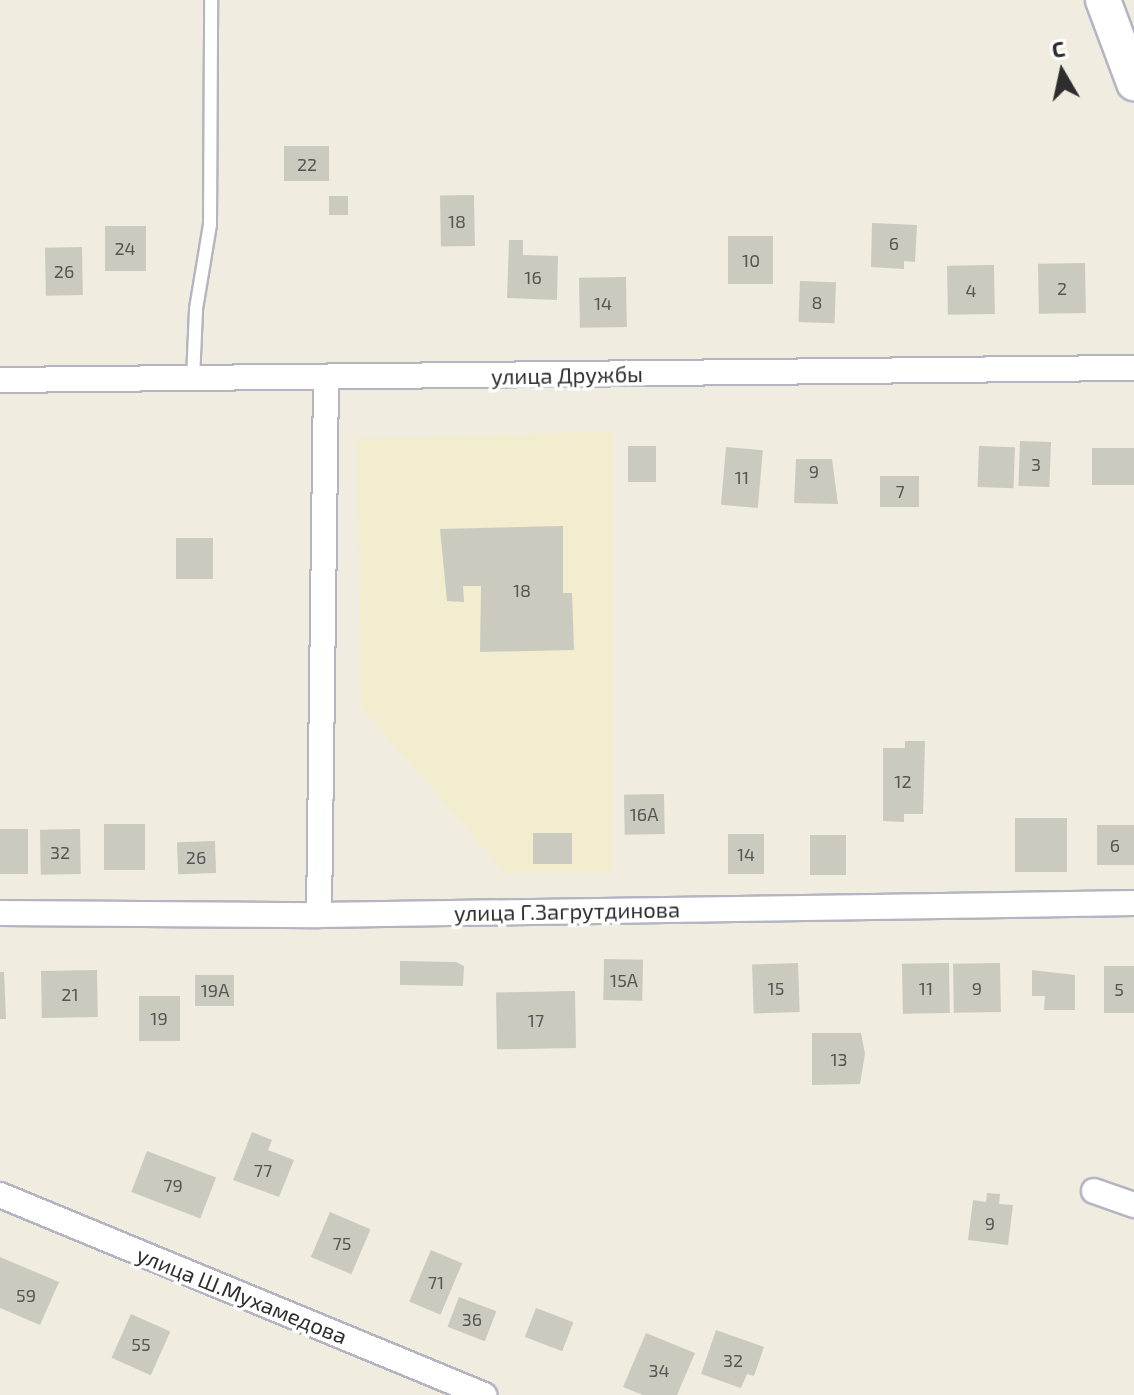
<!DOCTYPE html>
<html>
<head>
<meta charset="utf-8">
<style>
	body { margin:0 }
	#map { position:relative; width:1134px; height:1395px; overflow:hidden; background:#f0ece0; font-family:"Exo 2",sans-serif }
	div>[style] { position:absolute }
	.education>* { inset:0; background:#f2edcf }
	.building>* { inset:0; background:#cbcabe; transform-origin:0 0 }
	.roads { filter:drop-shadow(2px 0 #b4b4c2) drop-shadow(-2px 0 #b4b4c2) drop-shadow(0 2px #b4b4c2) drop-shadow(0 -2px #b4b4c2) }
	.lane>* { height:12px; margin:-6px; padding:0 6px; transform-origin:6px; border-radius:6px; background:#fff }
	.street>* { height:24px; margin:-12px; padding:0 12px; transform-origin:12px; border-radius:12px; background:#fff }
	.secondary>* { height:34px; margin:-17px; padding:0 17px; transform-origin:17px; border-radius:17px; background:#fff }
	span { translate:-50% -50%; white-space:nowrap; text-align:center; line-height:1.15; -webkit-text-stroke:7px #fff; paint-order:stroke }
	.number-label { font-size:18px; color:#555552 }
	.number-label span { -webkit-text-stroke-width:0 }
	.street-label { font-size:22px; color:#2e2e2e }
	.north { position:absolute; left:1022px; top:32px; width:80px; height:80px; -webkit-text-stroke:6px #fff; paint-order:stroke; rotate:351deg; font-size:22px; font-weight:700; line-height:32px; text-align:center; color:#2e2e2e }
	.north::after { content:''; display:block; margin:auto; width:28px; height:36px; background:#2e2e2e; clip-path:polygon(50% 0,100% 100%,50% 72%,0 100%) }
</style>
</head>
<body>
<div id="map">
	<div class="education">
		<i style="clip-path:polygon(613px 431px,612px 873px,505px 873px,361px 707px,357px 439px)"></i>
	</div>
	<div class="building">
		<i style="left:284px;top:146px;width:45px;height:35px"></i>
		<i style="left:474px;top:195px;width:51px;height:34px;rotate:89deg"></i>
		<i style="left:348px;top:196px;width:19px;height:19px;rotate:90deg"></i>
		<i style="clip-path:polygon(872px 223px,917px 225px,915px 262px,904px 261px,904px 269px,871px 267px)"></i>
		<i style="left:105px;top:226px;width:41px;height:45px"></i>
		<i style="left:728px;top:236px;width:45px;height:48px"></i>
		<i style="clip-path:polygon(509px 240px,523px 240px,523px 255px,558px 256px,557px 300px,507px 298px)"></i>
		<i style="left:82px;top:247px;width:48px;height:37px;rotate:89deg"></i>
		<i style="left:1085px;top:263px;width:50px;height:47px;rotate:89deg"></i>
		<i style="left:994px;top:265px;width:49px;height:47px;rotate:89deg"></i>
		<i style="left:626px;top:277px;width:50px;height:47px;rotate:89deg"></i>
		<i style="left:800px;top:281px;width:36px;height:41px;rotate:2deg"></i>
		<i style="left:1020px;top:441px;width:31px;height:45px;rotate:2deg"></i>
		<i style="left:628px;top:446px;width:28px;height:36px"></i>
		<i style="left:979px;top:446px;width:36px;height:41px;rotate:2deg"></i>
		<i style="left:726px;top:447px;width:37px;height:58px;rotate:5deg"></i>
		<i style="left:1134px;top:448px;width:37px;height:42px;rotate:90deg"></i>
		<i style="clip-path:polygon(796px 459px,832px 459px,838px 504px,794px 503px)"></i>
		<i style="left:880px;top:476px;width:39px;height:31px"></i>
		<i style="clip-path:polygon(563px 526px,563px 593px,572px 593px,574px 650px,480px 652px,481px 586px,463px 586px,464px 602px,447px 601px,440px 529px)"></i>
		<i style="left:176px;top:538px;width:37px;height:41px"></i>
		<i style="clip-path:polygon(905px 741px,925px 741px,923px 814px,904px 814px,904px 822px,883px 821px,883px 748px,905px 748px)"></i>
		<i style="left:664px;top:794px;width:40px;height:40px;rotate:89deg"></i>
		<i style="left:1015px;top:818px;width:52px;height:54px"></i>
		<i style="left:104px;top:824px;width:41px;height:46px"></i>
		<i style="left:1097px;top:825px;width:37px;height:40px"></i>
		<i style="left:0;top:829px;width:28px;height:45px"></i>
		<i style="left:80px;top:829px;width:45px;height:40px;rotate:89deg"></i>
		<i style="left:572px;top:833px;width:31px;height:39px;rotate:90deg"></i>
		<i style="left:728px;top:834px;width:36px;height:40px"></i>
		<i style="left:810px;top:835px;width:36px;height:40px"></i>
		<i style="left:215px;top:841px;width:32px;height:38px;rotate:88deg"></i>
		<i style="left:604px;top:959px;width:39px;height:41px;rotate:1deg"></i>
		<i style="clip-path:polygon(400px 961px,456px 962px,464px 966px,463px 986px,400px 985px)"></i>
		<i style="left:798px;top:963px;width:49px;height:46px;rotate:88deg"></i>
		<i style="left:949px;top:963px;width:50px;height:47px;rotate:89deg"></i>
		<i style="left:1000px;top:963px;width:49px;height:47px;rotate:89deg"></i>
		<i style="left:1104px;top:966px;width:30px;height:47px"></i>
		<i style="left:97px;top:970px;width:47px;height:56px;rotate:89deg"></i>
		<i style="clip-path:polygon(1032px 970px,1075px 975px,1075px 1010px,1044px 1010px,1045px 996px,1032px 996px)"></i>
		<i style="clip-path:polygon(0 972px,4px 972px,6px 1019px,0 1019px)"></i>
		<i style="left:195px;top:975px;width:39px;height:31px"></i>
		<i style="left:575px;top:991px;width:57px;height:79px;rotate:89deg"></i>
		<i style="left:139px;top:996px;width:41px;height:45px"></i>
		<i style="clip-path:polygon(812px 1033px,861px 1033px,865px 1054px,860px 1084px,812px 1085px)"></i>
		<i style="clip-path:polygon(252px 1132px,272px 1140px,268px 1150px,294px 1160px,279px 1197px,233px 1180px)"></i>
		<i style="left:147px;top:1151px;width:74px;height:44px;rotate:21deg"></i>
		<i style="clip-path:polygon(987px 1193px,1000px 1194px,999px 1204px,1013px 1205px,1008px 1245px,968px 1240px,973px 1200px,986px 1202px)"></i>
		<i style="left:330px;top:1212px;width:44px;height:49px;rotate:23deg"></i>
		<i style="left:431px;top:1250px;width:34px;height:56px;rotate:23deg"></i>
		<i style="clip-path:polygon(0 1257px,59px 1282px,40px 1325px,0 1308px)"></i>
		<i style="left:459px;top:1297px;width:40px;height:32px;rotate:21deg"></i>
		<i style="left:536px;top:1308px;width:40px;height:31px;rotate:21deg"></i>
		<i style="left:131px;top:1314px;width:43px;height:48px;rotate:24deg"></i>
		<i style="clip-path:polygon(716px 1330px,764px 1347px,754px 1376px,747px 1374px,741px 1388px,701px 1374px)"></i>
		<i style="clip-path:polygon(646px 1333px,695px 1353px,677px 1395px,643px 1395px,623px 1387px)"></i>
	</div>
	<div class="roads">
		<div class="lane">
			<i style="left:193px;top:379px;width:70px;rotate:-87.5deg"></i>
			<i style="left:196px;top:309px;width:86px;rotate:-80.6deg"></i>
			<i style="left:210px;top:224px;width:224px;rotate:-89.7deg"></i>
		</div>
		<div class="street">
			<i style="left:0;top:380px;width:1134px;rotate:-0.61deg"></i>
			<i style="left:0;top:913px;width:319px;rotate:0.4deg"></i>
			<i style="left:319px;top:915px;width:815px;rotate:-0.84deg"></i>
			<i style="left:319px;top:915px;width:538px;rotate:-89.25deg"></i>
			<i style="left:1094px;top:1191px;width:42px;rotate:19.3deg"></i>
			<i style="left:0;top:1195px;width:524px;rotate:22.45deg"></i>
		</div>
		<div class="secondary">
			<i style="left:1103px;top:0;width:89px;rotate:69.5deg"></i>
		</div>
	</div>
	<div class="number-label">
		<span style="left:307px;top:164px">22</span>
		<span style="left:457px;top:221px">18</span>
		<span style="left:894px;top:243px">6</span>
		<span style="left:125px;top:248px">24</span>
		<span style="left:751px;top:260px">10</span>
		<span style="left:64px;top:271px">26</span>
		<span style="left:533px;top:277px">16</span>
		<span style="left:1062px;top:288px">2</span>
		<span style="left:971px;top:290px">4</span>
		<span style="left:817px;top:302px">8</span>
		<span style="left:603px;top:303px">14</span>
		<span style="left:1036px;top:464px">3</span>
		<span style="left:814px;top:471px">9</span>
		<span style="left:742px;top:477px">11</span>
		<span style="left:900px;top:491px">7</span>
		<span style="left:522px;top:590px">18</span>
		<span style="left:903px;top:781px">12</span>
		<span style="left:644px;top:814px">16А</span>
		<span style="left:1115px;top:845px">6</span>
		<span style="left:60px;top:852px">32</span>
		<span style="left:746px;top:854px">14</span>
		<span style="left:196px;top:857px">26</span>
		<span style="left:624px;top:980px">15А</span>
		<span style="left:776px;top:988px">15</span>
		<span style="left:926px;top:988px">11</span>
		<span style="left:977px;top:988px">9</span>
		<span style="left:1119px;top:989px">5</span>
		<span style="left:215px;top:990px">19А</span>
		<span style="left:70px;top:994px">21</span>
		<span style="left:159px;top:1018px">19</span>
		<span style="left:536px;top:1020px">17</span>
		<span style="left:839px;top:1059px">13</span>
		<span style="left:263px;top:1170px">77</span>
		<span style="left:173px;top:1185px">79</span>
		<span style="left:990px;top:1223px">9</span>
		<span style="left:342px;top:1243px">75</span>
		<span style="left:436px;top:1282px">71</span>
		<span style="left:26px;top:1295px">59</span>
		<span style="left:472px;top:1319px">36</span>
		<span style="left:141px;top:1344px">55</span>
		<span style="left:733px;top:1360px">32</span>
		<span style="left:659px;top:1370px">34</span>
	</div>
	<div class="street-label">
		<span style="left:567px;top:375px;rotate:-1deg">улица Дружбы</span>
		<span style="left:567px;top:911px;rotate:-1deg">улица Г.Загрутдинова</span>
		<span style="left:242px;top:1295px;rotate:22deg">улица Ш.Мухамедова</span>
	</div>
	<div class="north">С</div>
</div>
</body>
</html>
